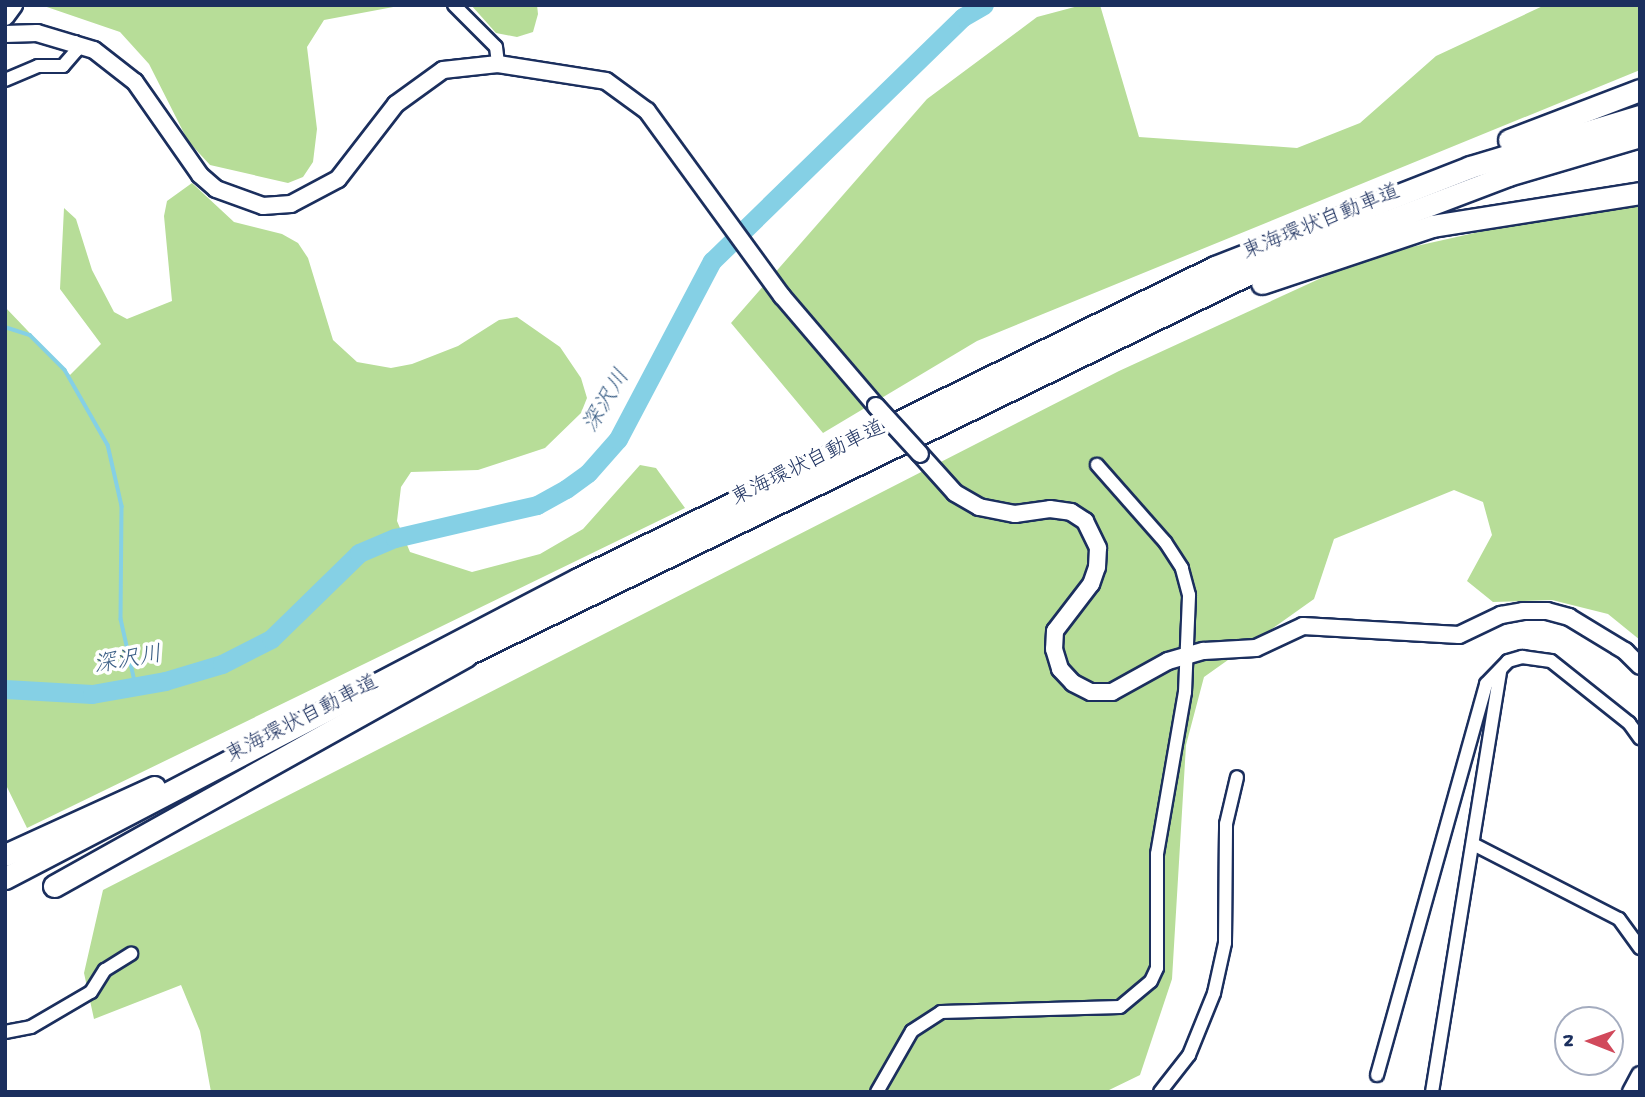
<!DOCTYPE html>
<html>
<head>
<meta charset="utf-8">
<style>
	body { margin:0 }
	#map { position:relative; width:1645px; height:1097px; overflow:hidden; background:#fff; font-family:"Gochi Hand","Klee One",sans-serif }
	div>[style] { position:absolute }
	.green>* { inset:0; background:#b7dd98 }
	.stream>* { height:3.5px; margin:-1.75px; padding:0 1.75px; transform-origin:1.75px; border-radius:1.75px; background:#85d0e5 }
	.river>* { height:19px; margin:-9.5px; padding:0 9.5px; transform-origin:9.5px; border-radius:9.5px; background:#85d0e5 }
	.roads { filter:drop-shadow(2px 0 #1b2f5e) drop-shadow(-2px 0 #1b2f5e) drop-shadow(0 2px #1b2f5e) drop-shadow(0 -2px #1b2f5e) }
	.street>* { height:12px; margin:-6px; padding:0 6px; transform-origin:6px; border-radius:6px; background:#fff }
	.secondary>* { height:16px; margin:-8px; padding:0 8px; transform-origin:8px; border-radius:8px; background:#fff }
	.primary>* { height:18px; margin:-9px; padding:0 9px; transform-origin:9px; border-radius:9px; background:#fff }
	.highway>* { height:21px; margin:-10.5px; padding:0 10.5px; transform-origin:10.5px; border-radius:10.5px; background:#fff }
	.bridges { filter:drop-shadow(2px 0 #1b2f5e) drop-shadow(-2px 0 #1b2f5e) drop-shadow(0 2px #1b2f5e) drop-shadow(0 -2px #1b2f5e) }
	.secondary-bridge>* { height:16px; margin:-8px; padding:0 8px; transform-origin:8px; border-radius:8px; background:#fff }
	span { translate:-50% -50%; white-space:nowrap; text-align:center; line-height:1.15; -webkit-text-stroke:7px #fff; paint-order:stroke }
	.street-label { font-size:21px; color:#1b2f5e }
	.water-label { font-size:23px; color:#3b5f86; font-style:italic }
	.frame { position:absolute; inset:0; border:7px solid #1b2f5e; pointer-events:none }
	.north { position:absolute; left:1554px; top:1006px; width:70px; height:70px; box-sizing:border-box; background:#fff; border:2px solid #a4acbf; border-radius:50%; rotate:271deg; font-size:19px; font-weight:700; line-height:28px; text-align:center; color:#1b2f5e }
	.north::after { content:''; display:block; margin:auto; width:24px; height:32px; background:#d1495b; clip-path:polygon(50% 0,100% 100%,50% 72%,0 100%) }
</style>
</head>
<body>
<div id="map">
	<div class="green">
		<i style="clip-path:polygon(41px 5px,404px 5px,324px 20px,307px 47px,317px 129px,313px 162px,303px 177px,288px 183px,210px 165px,188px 141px,149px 64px,120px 32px)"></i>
		<i style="clip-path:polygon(471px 5px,537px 5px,538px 14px,533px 32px,517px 37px,496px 33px)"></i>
		<i style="clip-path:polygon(1082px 5px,1100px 5px,1139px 137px,1297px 148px,1360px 123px,1436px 56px,1545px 5px,1640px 5px,1640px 70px,977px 341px,823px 433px,731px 323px,927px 99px,1037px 17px)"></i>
		<i style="clip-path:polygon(192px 183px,234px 222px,282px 234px,298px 243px,308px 258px,333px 340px,357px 362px,391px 368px,412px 364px,458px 346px,499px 320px,517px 317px,560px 347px,581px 378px,587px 398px,581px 413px,545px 448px,478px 470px,411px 472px,401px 487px,397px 521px,410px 552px,472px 572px,540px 554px,583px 529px,640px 465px,656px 468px,685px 508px,27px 828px,5px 783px,5px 307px,70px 375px,101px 344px,60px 289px,64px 208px,76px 219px,92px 270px,114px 312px,127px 319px,172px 301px,164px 216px,167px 201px)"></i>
		<i style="clip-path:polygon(1640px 196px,1640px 640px,1608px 614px,1552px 600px,1493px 602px,1467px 581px,1492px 535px,1483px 502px,1454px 490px,1334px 539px,1314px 599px,1204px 677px,1186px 745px,1172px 979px,1140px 1075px,1105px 1092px,211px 1092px,200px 1031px,181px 985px,94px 1019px,84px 973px,103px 890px,1119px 371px,1367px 257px)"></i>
	</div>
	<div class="stream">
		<i style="left:5px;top:327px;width:26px;rotate:18deg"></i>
		<i style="left:30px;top:335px;width:49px;rotate:45deg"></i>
		<i style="left:65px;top:370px;width:86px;rotate:60.2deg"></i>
		<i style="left:108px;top:445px;width:63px;rotate:77.1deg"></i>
		<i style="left:122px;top:506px;width:113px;rotate:90.5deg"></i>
		<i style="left:121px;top:619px;width:69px;rotate:77.4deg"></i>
	</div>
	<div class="river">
		<i style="left:5px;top:689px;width:87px;rotate:3.3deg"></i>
		<i style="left:92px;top:694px;width:74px;rotate:-10.1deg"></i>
		<i style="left:165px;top:681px;width:59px;rotate:-16.6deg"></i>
		<i style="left:222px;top:664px;width:55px;rotate:-27deg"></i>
		<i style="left:271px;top:639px;width:123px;rotate:-44.3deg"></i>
		<i style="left:359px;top:553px;width:39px;rotate:-23deg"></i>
		<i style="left:395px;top:538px;width:146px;rotate:-13.1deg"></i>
		<i style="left:537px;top:505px;width:33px;rotate:-29deg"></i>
		<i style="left:566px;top:489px;width:27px;rotate:-36deg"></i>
		<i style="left:588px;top:473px;width:45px;rotate:-48.6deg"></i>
		<i style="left:618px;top:439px;width:201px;rotate:-62.2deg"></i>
		<i style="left:712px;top:261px;width:350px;rotate:-44.2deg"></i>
		<i style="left:963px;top:17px;width:24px;rotate:-30deg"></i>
	</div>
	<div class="roads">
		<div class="street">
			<i style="left:454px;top:5px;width:59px;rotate:45deg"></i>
			<i style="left:496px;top:47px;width:17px;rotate:83deg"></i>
			<i style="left:5px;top:80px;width:36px;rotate:-23deg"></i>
			<i style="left:38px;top:66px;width:25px"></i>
			<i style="left:63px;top:66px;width:20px;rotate:-49deg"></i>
			<i style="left:76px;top:51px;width:9px;rotate:-96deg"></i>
			<i style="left:1473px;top:844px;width:164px;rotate:27.2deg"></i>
			<i style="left:1619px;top:919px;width:36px;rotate:54deg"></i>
			<i style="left:5px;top:1032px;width:26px;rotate:-11deg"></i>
			<i style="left:31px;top:1027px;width:69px;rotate:-30.3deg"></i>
			<i style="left:91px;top:992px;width:26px;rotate:-58deg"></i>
			<i style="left:105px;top:970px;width:31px;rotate:-32deg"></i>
			<i style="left:1377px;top:1075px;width:406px;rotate:-74.4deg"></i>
			<i style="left:1486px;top:684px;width:32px;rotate:-46deg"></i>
			<i style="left:1508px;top:661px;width:15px;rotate:-16deg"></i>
			<i style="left:1522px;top:657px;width:29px;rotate:8deg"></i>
			<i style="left:1551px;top:661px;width:100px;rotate:38.5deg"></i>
			<i style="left:1629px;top:723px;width:19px;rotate:54deg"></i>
			<i style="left:877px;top:1092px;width:70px;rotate:-60.2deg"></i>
			<i style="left:912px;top:1031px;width:35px;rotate:-33deg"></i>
			<i style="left:941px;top:1012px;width:179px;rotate:-1.6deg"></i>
			<i style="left:1120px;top:1007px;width:40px;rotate:-40deg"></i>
			<i style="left:1151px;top:981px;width:14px;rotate:-65deg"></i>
			<i style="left:1157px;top:968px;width:114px;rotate:-90deg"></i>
			<i style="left:1157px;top:854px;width:164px;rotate:-80.2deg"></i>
			<i style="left:1185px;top:692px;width:97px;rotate:-87.6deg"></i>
			<i style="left:1189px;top:595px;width:28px;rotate:-105deg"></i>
			<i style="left:1182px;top:568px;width:31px;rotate:-123deg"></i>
			<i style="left:1165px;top:542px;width:103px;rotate:-131.4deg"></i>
			<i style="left:1160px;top:1092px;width:47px;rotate:-51.9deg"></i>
			<i style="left:1189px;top:1055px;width:67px;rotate:-68deg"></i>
			<i style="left:1214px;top:993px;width:51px;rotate:-77.6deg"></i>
			<i style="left:1225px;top:943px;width:119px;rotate:-89.5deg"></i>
			<i style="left:1226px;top:824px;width:48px;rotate:-76.8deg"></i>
			<i style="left:1432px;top:1092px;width:427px;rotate:-80.8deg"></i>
		</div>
		<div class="secondary">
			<i style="left:5px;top:34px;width:32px;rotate:-2deg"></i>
			<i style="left:37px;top:33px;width:59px;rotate:16.6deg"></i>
			<i style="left:94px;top:50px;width:52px;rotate:38deg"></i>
			<i style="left:135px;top:82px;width:113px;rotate:55deg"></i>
			<i style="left:200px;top:175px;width:21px;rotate:41deg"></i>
			<i style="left:216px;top:189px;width:50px;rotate:19.9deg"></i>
			<i style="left:263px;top:206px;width:28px;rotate:-4deg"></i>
			<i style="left:291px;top:204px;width:53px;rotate:-28deg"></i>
			<i style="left:338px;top:179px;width:95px;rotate:-52.3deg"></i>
			<i style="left:396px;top:104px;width:58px;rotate:-35.9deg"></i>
			<i style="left:443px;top:70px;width:55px;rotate:-6.2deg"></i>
			<i style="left:498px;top:64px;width:109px;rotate:8.9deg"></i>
			<i style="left:606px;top:81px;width:51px;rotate:36.2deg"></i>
			<i style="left:647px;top:111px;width:229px;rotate:53.9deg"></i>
			<i style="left:782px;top:296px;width:145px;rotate:49.5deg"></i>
			<i style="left:920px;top:454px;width:52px;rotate:48.1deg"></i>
			<i style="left:955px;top:493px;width:28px;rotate:30deg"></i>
			<i style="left:979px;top:507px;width:37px;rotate:11deg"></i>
			<i style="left:1015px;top:514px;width:35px;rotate:-8deg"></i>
			<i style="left:1050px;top:509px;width:21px;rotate:8deg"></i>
			<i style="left:1071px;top:512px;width:17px;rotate:33deg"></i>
			<i style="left:1085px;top:521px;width:30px;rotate:64deg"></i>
			<i style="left:1098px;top:548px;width:19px;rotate:93deg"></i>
			<i style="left:1097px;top:567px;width:18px;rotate:109deg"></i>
			<i style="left:1091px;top:584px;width:59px;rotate:127.5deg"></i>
			<i style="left:1055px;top:631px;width:18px;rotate:93deg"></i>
			<i style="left:1054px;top:649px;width:21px;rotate:73deg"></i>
			<i style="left:1060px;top:669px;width:19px;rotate:47deg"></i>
			<i style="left:1073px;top:683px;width:20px;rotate:27deg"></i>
			<i style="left:1091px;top:692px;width:21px"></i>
			<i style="left:1112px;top:692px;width:64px;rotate:-29deg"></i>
			<i style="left:1168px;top:661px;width:37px;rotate:-16deg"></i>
			<i style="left:1204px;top:651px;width:52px;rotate:-3.3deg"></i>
			<i style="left:1256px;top:648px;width:52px;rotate:-25.1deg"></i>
			<i style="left:1303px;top:626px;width:156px;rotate:3.3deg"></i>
			<i style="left:1459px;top:635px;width:47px;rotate:-25.5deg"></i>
			<i style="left:1501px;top:615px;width:22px;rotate:-10deg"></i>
			<i style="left:1523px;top:611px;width:24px"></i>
			<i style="left:1547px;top:611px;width:23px;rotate:15deg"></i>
			<i style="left:1569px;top:617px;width:66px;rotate:31.3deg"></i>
			<i style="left:1625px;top:651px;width:21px;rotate:45deg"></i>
			<i style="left:1631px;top:1092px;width:19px;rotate:-62deg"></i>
		</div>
		<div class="primary">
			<i style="left:5px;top:16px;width:14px;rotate:-54deg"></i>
		</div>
		<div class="highway">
			<i style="left:1509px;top:140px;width:140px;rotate:-20.9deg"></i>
			<i style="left:1262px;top:283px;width:179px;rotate:-18.5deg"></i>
			<i style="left:1432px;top:226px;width:211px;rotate:-9deg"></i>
			<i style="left:453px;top:661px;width:884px;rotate:-25.96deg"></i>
			<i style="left:1248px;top:274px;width:278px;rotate:-20.8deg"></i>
			<i style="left:1508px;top:175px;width:138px;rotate:-16.5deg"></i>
			<i style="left:5px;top:855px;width:164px;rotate:-24.5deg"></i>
			<i style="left:5px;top:878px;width:646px;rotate:-27.56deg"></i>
			<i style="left:578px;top:579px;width:709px;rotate:-26.1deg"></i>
			<i style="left:1215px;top:267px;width:274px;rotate:-21.4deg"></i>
			<i style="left:1470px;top:167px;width:177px;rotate:-16.7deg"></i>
			<i style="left:54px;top:886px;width:472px;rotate:-29.2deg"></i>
		</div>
	</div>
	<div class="bridges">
		<div class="secondary-bridge">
			<i style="left:876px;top:406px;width:65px;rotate:47.5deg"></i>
		</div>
	</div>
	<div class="street-label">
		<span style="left:1322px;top:224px;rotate:-22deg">東海環状自動車道</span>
		<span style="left:809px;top:465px;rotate:-26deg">東海環状自動車道</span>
		<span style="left:303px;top:721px;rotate:-27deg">東海環状自動車道</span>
	</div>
	<div class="water-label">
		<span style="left:608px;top:402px;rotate:-59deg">深沢川</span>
		<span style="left:128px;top:662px;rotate:-10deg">深沢川</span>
	</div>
	<div class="frame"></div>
	<div class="north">N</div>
</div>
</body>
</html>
